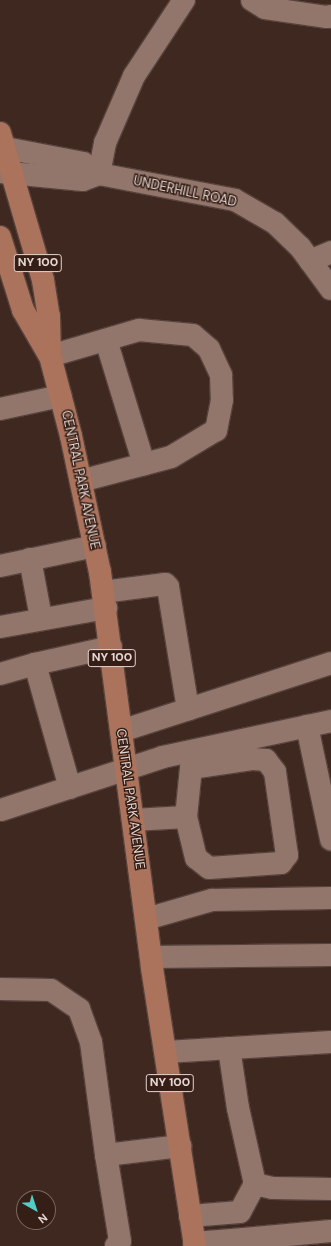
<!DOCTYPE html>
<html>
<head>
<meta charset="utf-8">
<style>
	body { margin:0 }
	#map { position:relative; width:331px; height:1246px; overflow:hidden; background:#3f2820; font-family:"DM Sans",sans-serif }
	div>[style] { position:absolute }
	.roads { filter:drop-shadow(1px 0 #57433d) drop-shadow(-1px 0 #57433d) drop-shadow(0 1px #57433d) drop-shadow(0 -1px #57433d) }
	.minor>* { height:22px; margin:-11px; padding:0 11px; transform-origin:11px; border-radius:11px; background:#92766c }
	.major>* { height:22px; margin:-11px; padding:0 11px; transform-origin:11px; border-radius:11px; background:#ab725c }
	span { translate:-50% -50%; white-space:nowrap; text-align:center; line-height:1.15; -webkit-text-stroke:3px #341e16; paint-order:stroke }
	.shield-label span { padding:1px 3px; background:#341e16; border:1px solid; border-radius:3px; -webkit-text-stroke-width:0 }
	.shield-label { font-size:12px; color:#e6d6d1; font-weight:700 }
	.street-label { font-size:13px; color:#e6d6d1 }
	.north { position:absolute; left:16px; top:1190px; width:40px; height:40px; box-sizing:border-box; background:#341e16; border:1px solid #7b6861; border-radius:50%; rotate:141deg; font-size:11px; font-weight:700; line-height:16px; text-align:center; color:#e6d6d1 }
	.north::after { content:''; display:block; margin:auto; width:14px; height:18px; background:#54cdc8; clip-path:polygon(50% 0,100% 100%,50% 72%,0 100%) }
</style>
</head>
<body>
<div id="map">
	<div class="roads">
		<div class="minor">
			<i style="left:252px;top:0;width:15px;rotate:32deg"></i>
			<i style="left:265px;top:8px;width:63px;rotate:8.3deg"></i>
			<i style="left:327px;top:17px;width:4px;rotate:-14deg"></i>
			<i style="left:0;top:147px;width:85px;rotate:10.9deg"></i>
			<i style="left:83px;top:163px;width:19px;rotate:35deg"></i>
			<i style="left:99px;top:174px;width:138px;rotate:10.8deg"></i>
			<i style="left:235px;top:200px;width:46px;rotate:29.9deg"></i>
			<i style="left:275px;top:223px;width:35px;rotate:44deg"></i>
			<i style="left:300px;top:247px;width:52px;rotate:53.6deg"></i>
			<i style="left:0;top:172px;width:83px;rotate:5.5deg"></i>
			<i style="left:83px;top:180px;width:17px;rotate:-21deg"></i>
			<i style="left:99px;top:174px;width:32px;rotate:-79deg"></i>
			<i style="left:105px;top:143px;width:73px;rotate:-66.6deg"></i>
			<i style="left:134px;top:76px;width:91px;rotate:-56.7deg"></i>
			<i style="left:310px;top:261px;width:23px;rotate:-23deg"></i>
			<i style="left:106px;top:340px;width:130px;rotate:73deg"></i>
			<i style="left:50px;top:356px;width:93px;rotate:-16.3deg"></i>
			<i style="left:139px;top:330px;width:54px;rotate:5.3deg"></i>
			<i style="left:193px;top:335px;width:21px;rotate:41deg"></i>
			<i style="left:209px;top:349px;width:29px;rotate:65deg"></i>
			<i style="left:221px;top:375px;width:25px;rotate:88deg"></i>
			<i style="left:222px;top:400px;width:31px;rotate:101deg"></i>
			<i style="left:216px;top:430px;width:52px;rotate:149deg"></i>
			<i style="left:171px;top:457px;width:93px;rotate:165.1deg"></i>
			<i style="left:0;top:409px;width:62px;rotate:-12deg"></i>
			<i style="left:30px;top:559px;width:60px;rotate:79.4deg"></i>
			<i style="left:0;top:566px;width:97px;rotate:-11.9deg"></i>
			<i style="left:103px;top:592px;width:63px;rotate:-7.4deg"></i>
			<i style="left:165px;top:584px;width:4px;rotate:45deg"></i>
			<i style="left:168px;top:587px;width:124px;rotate:80.7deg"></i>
			<i style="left:0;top:627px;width:108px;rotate:-10.2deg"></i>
			<i style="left:0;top:674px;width:36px;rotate:-16deg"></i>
			<i style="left:307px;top:726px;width:116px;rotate:78deg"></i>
			<i style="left:121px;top:731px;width:221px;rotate:-17.9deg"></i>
			<i style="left:253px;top:759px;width:13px;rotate:4deg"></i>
			<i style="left:266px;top:760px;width:15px;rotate:53deg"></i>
			<i style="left:275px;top:772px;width:84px;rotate:81.8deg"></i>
			<i style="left:287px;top:855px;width:10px;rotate:127deg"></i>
			<i style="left:281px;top:863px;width:72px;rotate:176deg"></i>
			<i style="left:209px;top:868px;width:16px;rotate:-142deg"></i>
			<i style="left:196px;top:858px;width:42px;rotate:-103.7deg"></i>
			<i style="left:186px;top:817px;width:49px;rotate:-84.2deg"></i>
			<i style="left:191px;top:768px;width:63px;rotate:-8.3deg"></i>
			<i style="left:70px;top:788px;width:129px;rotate:-105.8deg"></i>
			<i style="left:35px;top:664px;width:78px;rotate:-12.6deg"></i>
			<i style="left:1px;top:810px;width:170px;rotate:-18.1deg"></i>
			<i style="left:163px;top:757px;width:172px;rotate:-12.1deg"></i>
			<i style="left:133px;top:820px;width:53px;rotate:-3.2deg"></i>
			<i style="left:146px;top:919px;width:69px;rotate:-16.1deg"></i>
			<i style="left:212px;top:900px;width:119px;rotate:-1deg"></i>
			<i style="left:151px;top:957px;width:180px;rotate:-0.6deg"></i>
			<i style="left:0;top:989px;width:51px;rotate:1.1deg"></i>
			<i style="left:51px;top:990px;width:34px;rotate:34deg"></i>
			<i style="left:79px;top:1009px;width:35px;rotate:70deg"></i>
			<i style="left:91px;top:1042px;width:114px;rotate:82.4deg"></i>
			<i style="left:229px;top:1048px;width:61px;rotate:81.5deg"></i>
			<i style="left:238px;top:1108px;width:78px;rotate:77.4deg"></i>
			<i style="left:255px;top:1184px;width:18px;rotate:13deg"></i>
			<i style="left:273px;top:1188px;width:58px;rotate:1deg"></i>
			<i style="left:166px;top:1052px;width:165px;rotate:-3.5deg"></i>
			<i style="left:190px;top:1216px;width:50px;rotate:-4.6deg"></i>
			<i style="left:240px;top:1212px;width:32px;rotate:-62deg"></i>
			<i style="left:244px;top:1239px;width:87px;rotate:-5.3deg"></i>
			<i style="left:194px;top:1243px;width:50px;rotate:-4.6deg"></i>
			<i style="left:244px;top:1239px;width:15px;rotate:28deg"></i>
			<i style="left:116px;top:1246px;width:6px;rotate:-51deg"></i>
			<i style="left:120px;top:1241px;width:87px;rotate:-99.2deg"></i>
			<i style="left:106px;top:1155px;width:75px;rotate:-6.9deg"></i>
		</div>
		<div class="major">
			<i style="left:0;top:133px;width:153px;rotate:73.7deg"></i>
			<i style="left:43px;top:280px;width:36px;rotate:81deg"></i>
			<i style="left:49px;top:316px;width:40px;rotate:88.6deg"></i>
			<i style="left:50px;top:356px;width:83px;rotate:75.3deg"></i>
			<i style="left:71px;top:436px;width:139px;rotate:78deg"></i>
			<i style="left:100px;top:572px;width:399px;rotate:82.5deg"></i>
			<i style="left:152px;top:968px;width:281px;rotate:81.2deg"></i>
			<i style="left:0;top:237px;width:77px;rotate:72.5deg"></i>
			<i style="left:23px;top:310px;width:52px;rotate:60deg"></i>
		</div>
	</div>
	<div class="shield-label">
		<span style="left:38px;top:263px">NY 100</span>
		<span style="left:112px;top:658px">NY 100</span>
		<span style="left:170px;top:1083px">NY 100</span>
	</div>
	<div class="street-label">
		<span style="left:185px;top:192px;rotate:12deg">UNDERHILL ROAD</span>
		<span style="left:80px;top:480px;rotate:78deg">CENTRAL PARK AVENUE</span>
		<span style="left:130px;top:799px;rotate:82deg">CENTRAL PARK AVENUE</span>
	</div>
	<div class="north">N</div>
</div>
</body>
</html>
